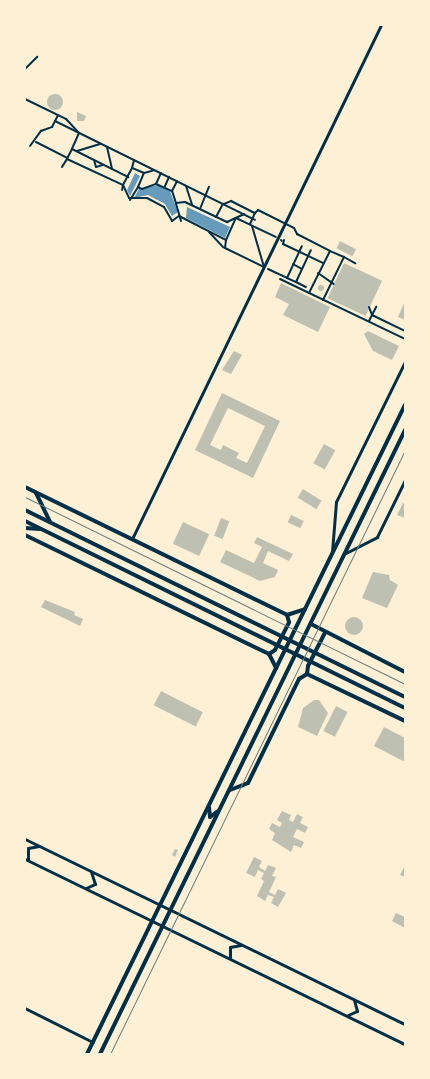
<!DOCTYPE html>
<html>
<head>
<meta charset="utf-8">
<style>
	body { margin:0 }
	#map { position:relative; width:430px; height:1079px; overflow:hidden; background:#fdf0d5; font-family:Helvetica,sans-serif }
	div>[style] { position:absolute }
	.water>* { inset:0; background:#669bbc }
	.building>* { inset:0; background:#bec0b2; transform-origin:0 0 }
	.round { border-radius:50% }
	.pedestrian>* { height:2px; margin:-1px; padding:0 1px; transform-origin:1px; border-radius:1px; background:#003049 }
	.minor>* { height:2.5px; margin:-1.25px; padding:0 1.25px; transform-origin:1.25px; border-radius:1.25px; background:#003049 }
	.tertiary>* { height:3px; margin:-1.5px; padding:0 1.5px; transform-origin:1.5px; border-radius:1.5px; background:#003049 }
	.secondary>* { height:4px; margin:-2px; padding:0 2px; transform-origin:2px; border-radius:2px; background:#003049 }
	.tram>* { height:1px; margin:-0.5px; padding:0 0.5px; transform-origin:0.5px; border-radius:0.5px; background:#657d81 }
	span { translate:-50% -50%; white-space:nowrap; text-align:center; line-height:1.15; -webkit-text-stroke:4px #fdf0d5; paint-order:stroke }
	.frame { position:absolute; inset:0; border:26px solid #fdf0d5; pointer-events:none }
</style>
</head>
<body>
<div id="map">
	<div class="water">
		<i style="clip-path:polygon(135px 173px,140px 176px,130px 196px,127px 190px)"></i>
		<i style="clip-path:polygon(158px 185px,170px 191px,178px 212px,172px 216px,165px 204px,148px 195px,134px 198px,139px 189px)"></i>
		<i style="clip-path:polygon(187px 207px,230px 227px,225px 238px,186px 218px)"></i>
	</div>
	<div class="building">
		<i class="round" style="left:47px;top:94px;width:16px;height:16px"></i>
		<i style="clip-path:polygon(77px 112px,86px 116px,84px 121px,77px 121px)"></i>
		<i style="left:340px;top:241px;width:18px;height:8px;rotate:27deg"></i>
		<i style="left:344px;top:263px;width:42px;height:39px;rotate:25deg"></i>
		<i style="clip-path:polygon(281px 283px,330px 307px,318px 332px,283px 315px,289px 304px,275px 297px)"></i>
		<i class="round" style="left:318px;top:285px;width:6px;height:6px"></i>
		<i style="clip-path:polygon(405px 301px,405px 320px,398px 317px)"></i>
		<i style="clip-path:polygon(368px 331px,399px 346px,392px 360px,373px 351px,364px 334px)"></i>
		<i style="clip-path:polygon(234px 351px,242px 355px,231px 374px,222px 370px)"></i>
		<i style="clip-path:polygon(evenodd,222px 393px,280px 421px,253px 478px,195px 450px,222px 393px,228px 408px,265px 426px,247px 463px,236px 458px,239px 453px,223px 445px,221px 450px,210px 445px,228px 408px)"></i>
		<i style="left:324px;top:444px;width:13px;height:22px;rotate:29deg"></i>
		<i style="left:303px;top:489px;width:22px;height:10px;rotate:32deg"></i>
		<i style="clip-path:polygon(403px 503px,405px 504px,405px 518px,397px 515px)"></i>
		<i style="left:291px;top:515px;width:14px;height:8px;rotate:25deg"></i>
		<i style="left:221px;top:518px;width:9px;height:19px;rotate:21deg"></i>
		<i style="left:183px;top:522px;width:29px;height:24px;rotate:25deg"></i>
		<i style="clip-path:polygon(257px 537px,293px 554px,289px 561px,268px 551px,263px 563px,278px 570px,275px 577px,260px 581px,220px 562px,226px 550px,254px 563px,262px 547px,254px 543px)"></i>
		<i style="clip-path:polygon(373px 572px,389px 575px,390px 580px,398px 585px,387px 608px,362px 598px)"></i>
		<i style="clip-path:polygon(45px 600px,75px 612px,74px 615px,83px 619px,80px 626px,41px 607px)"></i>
		<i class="round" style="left:345px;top:617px;width:18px;height:18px"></i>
		<i style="left:161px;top:691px;width:47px;height:16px;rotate:27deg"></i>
		<i style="clip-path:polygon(314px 700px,319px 700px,328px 713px,317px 736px,298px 727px,303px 708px)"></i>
		<i style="left:336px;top:706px;width:13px;height:28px;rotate:27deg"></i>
		<i style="clip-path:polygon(384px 727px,405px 738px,405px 762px,374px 746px)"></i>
		<i style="clip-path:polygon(282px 811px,291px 815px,289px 820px,293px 822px,297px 814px,303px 817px,300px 823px,308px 827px,305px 833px,297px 829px,293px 837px,304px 842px,301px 848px,294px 845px,291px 852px,272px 840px,275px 833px,269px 829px,272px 823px,280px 827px,282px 823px,277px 820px)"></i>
		<i style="clip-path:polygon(175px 849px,178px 850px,175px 857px,172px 855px)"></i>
		<i style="clip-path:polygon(254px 857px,262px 861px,259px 867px,265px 871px,268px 865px,276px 868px,272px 876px,276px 877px,269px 892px,275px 895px,278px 889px,286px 893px,278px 907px,271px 903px,274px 897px,268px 895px,265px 901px,257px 896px,264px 881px,261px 879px,264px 873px,258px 870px,255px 877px,246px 873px)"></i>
		<i style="clip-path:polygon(405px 865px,405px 877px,400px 875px)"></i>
		<i style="clip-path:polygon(396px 913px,405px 917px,405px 928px,392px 921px)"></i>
	</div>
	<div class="pedestrian">
		<i style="left:26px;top:68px;width:16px;rotate:-45deg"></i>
		<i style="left:25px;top:99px;width:46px;rotate:26deg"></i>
		<i style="left:66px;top:119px;width:19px;rotate:47deg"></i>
		<i style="left:79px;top:133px;width:17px;rotate:114deg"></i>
		<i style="left:72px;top:149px;width:63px;rotate:26.6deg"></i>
		<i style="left:55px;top:121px;width:223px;rotate:26.3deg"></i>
		<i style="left:36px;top:142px;width:35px;rotate:27deg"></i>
		<i style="left:30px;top:146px;width:19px;rotate:-54deg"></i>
		<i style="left:41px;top:131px;width:12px;rotate:-20deg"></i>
		<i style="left:52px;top:127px;width:13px;rotate:-63deg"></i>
		<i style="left:107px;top:147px;width:22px;rotate:77deg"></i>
		<i style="left:72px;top:149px;width:11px;rotate:117deg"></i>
		<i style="left:67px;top:159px;width:62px;rotate:24.9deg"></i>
		<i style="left:123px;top:185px;width:5px;rotate:101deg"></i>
		<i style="left:77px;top:151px;width:24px;rotate:-17deg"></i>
		<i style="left:94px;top:160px;width:7px;rotate:74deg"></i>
		<i style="left:96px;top:167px;width:7px;rotate:-16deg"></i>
		<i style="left:62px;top:167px;width:9px;rotate:-58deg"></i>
		<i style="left:132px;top:168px;width:8px;rotate:-76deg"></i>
		<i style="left:144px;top:173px;width:11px;rotate:-15deg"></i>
		<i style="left:156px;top:184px;width:12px;rotate:-66deg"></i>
		<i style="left:165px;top:186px;width:10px;rotate:-66deg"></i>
		<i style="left:186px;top:186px;width:20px;rotate:72deg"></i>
		<i style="left:138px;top:187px;width:15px;rotate:-67deg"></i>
		<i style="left:144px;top:173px;width:13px;rotate:-157deg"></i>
		<i style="left:132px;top:168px;width:19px;rotate:118deg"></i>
		<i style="left:123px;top:185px;width:14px;rotate:65deg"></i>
		<i style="left:129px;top:198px;width:18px"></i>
		<i style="left:147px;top:198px;width:19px;rotate:28deg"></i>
		<i style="left:164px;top:207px;width:16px;rotate:60deg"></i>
		<i style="left:172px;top:221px;width:9px;rotate:-36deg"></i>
		<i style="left:130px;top:200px;width:15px;rotate:-58deg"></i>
		<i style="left:138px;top:187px;width:4px;rotate:27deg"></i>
		<i style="left:142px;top:189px;width:15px;rotate:-20deg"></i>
		<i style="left:156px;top:184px;width:17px;rotate:24deg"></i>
		<i style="left:176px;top:203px;width:13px;rotate:-108deg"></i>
		<i style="left:172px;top:191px;width:11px;rotate:-63deg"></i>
		<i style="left:224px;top:204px;width:8px;rotate:-23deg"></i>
		<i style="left:231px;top:201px;width:27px;rotate:27deg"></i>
		<i style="left:255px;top:213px;width:4px;rotate:-45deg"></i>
		<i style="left:258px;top:210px;width:40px;rotate:26.6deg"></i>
		<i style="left:294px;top:228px;width:7px;rotate:63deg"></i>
		<i style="left:297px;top:234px;width:37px;rotate:27deg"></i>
		<i style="left:330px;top:251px;width:47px;rotate:116.6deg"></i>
		<i style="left:200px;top:209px;width:24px;rotate:-68deg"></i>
		<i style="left:179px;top:216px;width:53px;rotate:27.1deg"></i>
		<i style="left:226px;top:240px;width:24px;rotate:-66deg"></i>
		<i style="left:236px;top:218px;width:44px;rotate:25.4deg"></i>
		<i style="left:216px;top:217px;width:15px;rotate:-62deg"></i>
		<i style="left:181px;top:221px;width:19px;rotate:-106deg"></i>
		<i style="left:176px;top:203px;width:9px;rotate:-6deg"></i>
		<i style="left:185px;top:202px;width:47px;rotate:25.5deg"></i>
		<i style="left:227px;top:222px;width:19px;rotate:-25deg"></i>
		<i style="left:250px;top:224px;width:12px;rotate:-66deg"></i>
		<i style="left:252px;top:226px;width:43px;rotate:73.7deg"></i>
		<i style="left:209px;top:232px;width:21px;rotate:47deg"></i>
		<i style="left:226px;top:240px;width:8px;rotate:97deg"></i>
		<i style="left:225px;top:248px;width:43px;rotate:26deg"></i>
		<i style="left:281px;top:240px;width:1px;rotate:45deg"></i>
		<i style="left:284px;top:240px;width:4px;rotate:104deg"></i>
		<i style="left:283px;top:244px;width:44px;rotate:25.4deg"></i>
		<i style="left:344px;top:257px;width:13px;rotate:29deg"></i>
		<i style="left:293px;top:264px;width:10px;rotate:29deg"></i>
		<i style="left:268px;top:269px;width:21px;rotate:25deg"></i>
		<i style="left:287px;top:278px;width:35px;rotate:-65deg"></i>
		<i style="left:318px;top:273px;width:19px;rotate:35deg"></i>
		<i style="left:287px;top:278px;width:10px;rotate:24deg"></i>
		<i style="left:296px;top:282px;width:35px;rotate:-65deg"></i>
		<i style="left:280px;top:279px;width:139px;rotate:25.6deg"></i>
		<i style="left:296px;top:282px;width:11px;rotate:27deg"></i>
		<i style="left:323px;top:300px;width:48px;rotate:-64deg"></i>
		<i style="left:344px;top:257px;width:15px;rotate:-157deg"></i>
		<i style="left:369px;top:307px;width:9px;rotate:69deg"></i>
		<i style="left:372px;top:315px;width:37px;rotate:26deg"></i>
		<i style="left:369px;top:321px;width:16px;rotate:-63deg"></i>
	</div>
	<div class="minor">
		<i style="left:132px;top:539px;width:571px;rotate:-64.15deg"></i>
		<i style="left:332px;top:552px;width:50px;rotate:-85.4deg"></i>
		<i style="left:336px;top:502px;width:156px;rotate:-63.8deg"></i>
		<i style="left:346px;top:553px;width:35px;rotate:-27deg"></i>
		<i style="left:377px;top:537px;width:64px;rotate:-63.8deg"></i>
		<i style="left:25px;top:1008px;width:76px;rotate:26.6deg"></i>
	</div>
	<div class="tertiary">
		<i style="left:25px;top:839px;width:423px;rotate:26deg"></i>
		<i style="left:25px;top:859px;width:423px;rotate:26deg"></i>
		<i style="left:28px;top:859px;width:11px;rotate:-90deg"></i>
		<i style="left:28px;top:848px;width:11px;rotate:-10deg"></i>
		<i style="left:86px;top:888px;width:10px;rotate:-24deg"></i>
		<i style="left:95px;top:884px;width:13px;rotate:-108deg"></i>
		<i style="left:230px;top:958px;width:11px;rotate:-90deg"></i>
		<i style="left:230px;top:947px;width:11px;rotate:-10deg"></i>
		<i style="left:348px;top:1015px;width:10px;rotate:-24deg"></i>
		<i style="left:357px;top:1011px;width:11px;rotate:-105deg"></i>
	</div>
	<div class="secondary">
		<i style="left:25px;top:487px;width:292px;rotate:26deg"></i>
		<i style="left:287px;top:615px;width:19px;rotate:-18deg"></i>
		<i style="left:36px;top:493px;width:32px;rotate:64deg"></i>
		<i style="left:25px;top:510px;width:424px;rotate:26.2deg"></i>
		<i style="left:25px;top:521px;width:424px;rotate:26.2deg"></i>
		<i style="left:25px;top:528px;width:15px;rotate:4deg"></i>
		<i style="left:25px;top:535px;width:271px;rotate:26deg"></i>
		<i style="left:269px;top:654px;width:16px;rotate:63deg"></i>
		<i style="left:311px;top:624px;width:106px;rotate:27.1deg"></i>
		<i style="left:269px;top:654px;width:7px;rotate:-34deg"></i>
		<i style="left:275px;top:650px;width:31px;rotate:-63deg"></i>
		<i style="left:289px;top:622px;width:7px;rotate:-106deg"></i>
		<i style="left:307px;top:674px;width:109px;rotate:25.6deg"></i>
		<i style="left:307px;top:674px;width:8px;rotate:-83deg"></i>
		<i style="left:308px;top:666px;width:37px;rotate:-63deg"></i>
		<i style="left:230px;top:790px;width:19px;rotate:-21deg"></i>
		<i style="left:248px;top:783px;width:116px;rotate:-63.9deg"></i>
		<i style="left:299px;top:679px;width:9px;rotate:-32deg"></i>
		<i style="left:209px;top:807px;width:10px;rotate:84deg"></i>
		<i style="left:210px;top:817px;width:9px;rotate:-36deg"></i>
		<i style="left:87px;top:1054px;width:723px;rotate:-63.9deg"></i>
		<i style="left:100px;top:1054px;width:695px;rotate:-63.95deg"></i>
	</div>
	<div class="tram">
		<i style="left:25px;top:497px;width:424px;rotate:26.2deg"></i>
		<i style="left:110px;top:1054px;width:672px;rotate:-63.97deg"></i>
	</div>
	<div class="frame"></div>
</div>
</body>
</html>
